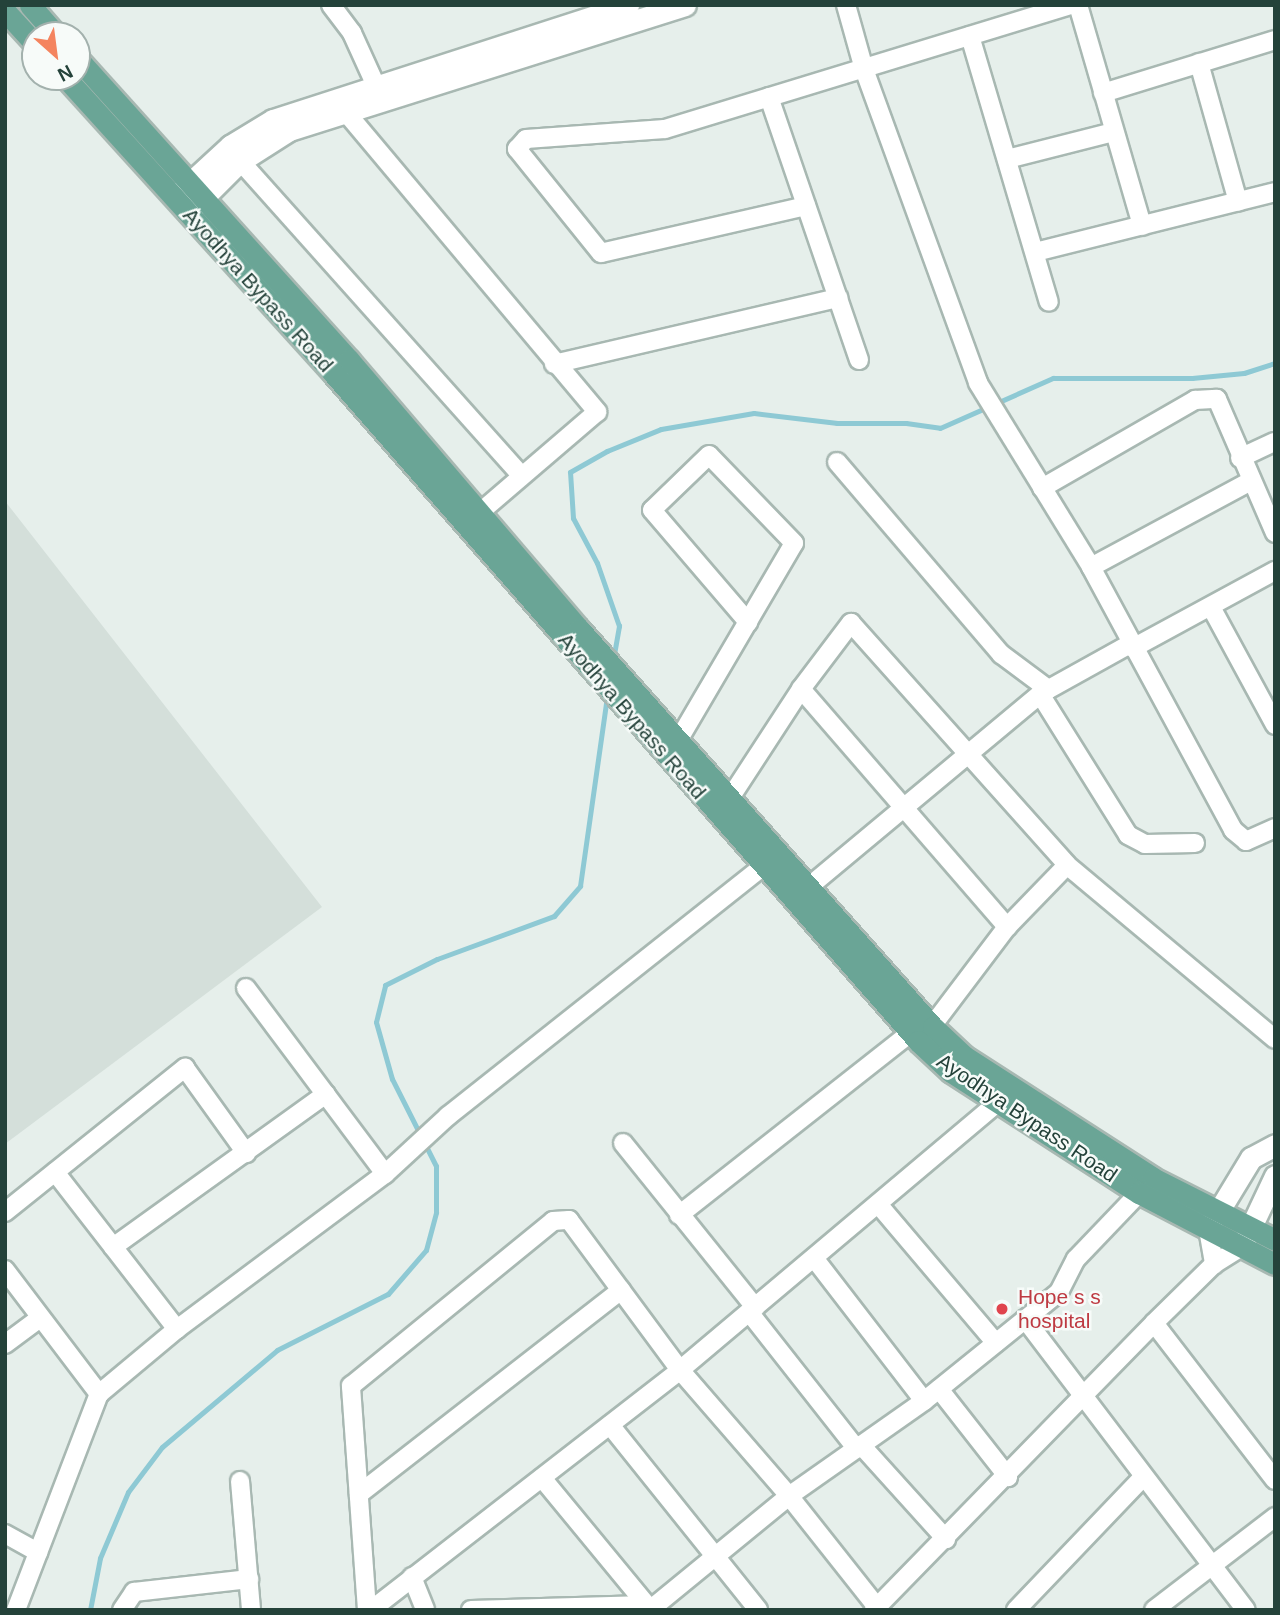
<!DOCTYPE html>
<html>
<head>
<meta charset="utf-8">
<style>
	body { margin:0 }
	#map { position:relative; width:1280px; height:1615px; overflow:hidden; background:#e6efeb; font-family:Helvetica,sans-serif }
	div>[style] { position:absolute }
	.built>* { inset:0; background:#d4dfda }
	.stream>* { height:5px; margin:-2.5px; padding:0 2.5px; transform-origin:2.5px; border-radius:2.5px; background:#8ec9d4 }
	.roads { filter:drop-shadow(2px 0 #a8b8b2) drop-shadow(-2px 0 #a8b8b2) drop-shadow(0 2px #a8b8b2) drop-shadow(0 -2px #a8b8b2) }
	.street>* { height:18px; margin:-9px; padding:0 9px; transform-origin:9px; border-radius:9px; background:#fff }
	.secondary>* { height:21px; margin:-10.5px; padding:0 10.5px; transform-origin:10.5px; border-radius:10.5px; background:#fff }
	.primary>* { height:21px; margin:-10.5px; padding:0 10.5px; transform-origin:10.5px; border-radius:10.5px; background:#6aa596 }
	.dots>* { width:19px; height:19px; translate:-50% -50%; box-sizing:border-box; border:4px solid #f7fbf9; border-radius:50% }
	span { translate:-50% -50%; white-space:nowrap; text-align:center; line-height:1.15; -webkit-text-stroke:5px #f7fbf9; paint-order:stroke }
	.street-label { font-size:21px; color:#24423a }
	.health-label { font-size:21px; color:#be3a42 }
	.left { translate:0 -50%; text-align:left }
	.frame { position:absolute; inset:0; border:7px solid #24423a; pointer-events:none }
	.north { position:absolute; left:21px; top:21px; width:70px; height:70px; box-sizing:border-box; background:#f7fbf9; border:2px solid #a3b1ad; border-radius:50%; rotate:152deg; font-size:19px; font-weight:700; line-height:28px; text-align:center; color:#24423a }
	.north::after { content:''; display:block; margin:auto; width:24px; height:32px; background:#f4845f; clip-path:polygon(50% 0,100% 100%,50% 72%,0 100%) }
</style>
</head>
<body>
<div id="map">
	<div class="built">
		<i style="clip-path:polygon(5px 501px,322px 907px,5px 1144px)"></i>
	</div>
	<div class="stream">
		<i style="left:613px;top:660px;width:35px;rotate:-80deg"></i>
		<i style="left:619px;top:626px;width:67px;rotate:-109.2deg"></i>
		<i style="left:597px;top:563px;width:51px;rotate:-118.1deg"></i>
		<i style="left:573px;top:518px;width:46px;rotate:-93.7deg"></i>
		<i style="left:570px;top:472px;width:43px;rotate:-29.6deg"></i>
		<i style="left:607px;top:451px;width:58px;rotate:-22.2deg"></i>
		<i style="left:661px;top:429px;width:94px;rotate:-9.8deg"></i>
		<i style="left:754px;top:413px;width:84px;rotate:6.9deg"></i>
		<i style="left:837px;top:423px;width:69px"></i>
		<i style="left:906px;top:423px;width:34px;rotate:8deg"></i>
		<i style="left:940px;top:428px;width:124px;rotate:-23.9deg"></i>
		<i style="left:1053px;top:378px;width:139px"></i>
		<i style="left:1192px;top:378px;width:52px;rotate:-5.5deg"></i>
		<i style="left:1244px;top:373px;width:33px;rotate:-18deg"></i>
		<i style="left:90px;top:1610px;width:53px;rotate:-79.1deg"></i>
		<i style="left:100px;top:1558px;width:72px;rotate:-67deg"></i>
		<i style="left:128px;top:1492px;width:56px;rotate:-52.9deg"></i>
		<i style="left:162px;top:1447px;width:150px;rotate:-40.1deg"></i>
		<i style="left:277px;top:1350px;width:124px;rotate:-26.8deg"></i>
		<i style="left:388px;top:1294px;width:58px;rotate:-49.2deg"></i>
		<i style="left:426px;top:1250px;width:39px;rotate:-75deg"></i>
		<i style="left:436px;top:1212px;width:46px;rotate:-90deg"></i>
		<i style="left:436px;top:1166px;width:97px;rotate:-116.8deg"></i>
		<i style="left:392px;top:1079px;width:59px;rotate:-105.7deg"></i>
		<i style="left:376px;top:1022px;width:38px;rotate:-76deg"></i>
		<i style="left:385px;top:985px;width:58px;rotate:-26.6deg"></i>
		<i style="left:437px;top:959px;width:125px;rotate:-20.2deg"></i>
		<i style="left:554px;top:916px;width:40px;rotate:-49deg"></i>
		<i style="left:580px;top:886px;width:191px;rotate:-81.9deg"></i>
	</div>
	<div class="roads">
		<div class="street">
			<i style="left:331px;top:5px;width:35px;rotate:53deg"></i>
			<i style="left:352px;top:33px;width:72px;rotate:65.6deg"></i>
			<i style="left:846px;top:5px;width:66px;rotate:74.3deg"></i>
			<i style="left:864px;top:69px;width:334px;rotate:70deg"></i>
			<i style="left:978px;top:383px;width:216px;rotate:58.4deg"></i>
			<i style="left:1091px;top:567px;width:299px;rotate:61.6deg"></i>
			<i style="left:1233px;top:830px;width:17px;rotate:40deg"></i>
			<i style="left:1246px;top:841px;width:32px;rotate:-24deg"></i>
			<i style="left:1078px;top:5px;width:230px;rotate:73.8deg"></i>
			<i style="left:970px;top:36px;width:277px;rotate:73.5deg"></i>
			<i style="left:1199px;top:63px;width:144px;rotate:74.3deg"></i>
			<i style="left:1103px;top:93px;width:180px;rotate:-17.1deg"></i>
			<i style="left:769px;top:97px;width:278px;rotate:71.1deg"></i>
			<i style="left:339px;top:104px;width:402px;rotate:50deg"></i>
			<i style="left:597px;top:412px;width:155px;rotate:139.4deg"></i>
			<i style="left:233px;top:153px;width:431px;rotate:48.2deg"></i>
			<i style="left:1007px;top:159px;width:110px;rotate:-14.2deg"></i>
			<i style="left:806px;top:206px;width:210px;rotate:167.1deg"></i>
			<i style="left:601px;top:253px;width:134px;rotate:-128.9deg"></i>
			<i style="left:517px;top:149px;width:13px;rotate:-48deg"></i>
			<i style="left:526px;top:139px;width:139px;rotate:-4.1deg"></i>
			<i style="left:665px;top:129px;width:424px;rotate:-17deg"></i>
			<i style="left:1035px;top:252px;width:247px;rotate:-14deg"></i>
			<i style="left:554px;top:364px;width:292px;rotate:-13.1deg"></i>
			<i style="left:1240px;top:458px;width:38px;rotate:-25deg"></i>
			<i style="left:837px;top:462px;width:253px;rotate:49.5deg"></i>
			<i style="left:1001px;top:654px;width:59px;rotate:36.7deg"></i>
			<i style="left:1042px;top:488px;width:177px;rotate:-29.9deg"></i>
			<i style="left:1195px;top:400px;width:22px;rotate:-3deg"></i>
			<i style="left:1217px;top:399px;width:146px;rotate:66.6deg"></i>
			<i style="left:1091px;top:567px;width:182px;rotate:-28.3deg"></i>
			<i style="left:1211px;top:607px;width:134px;rotate:61.5deg"></i>
			<i style="left:1133px;top:648px;width:162px;rotate:-28.5deg"></i>
			<i style="left:801px;top:689px;width:315px;rotate:49.1deg"></i>
			<i style="left:1040px;top:694px;width:166px;rotate:58deg"></i>
			<i style="left:1128px;top:835px;width:19px;rotate:28deg"></i>
			<i style="left:1145px;top:844px;width:50px;rotate:-1.1deg"></i>
			<i style="left:679px;top:739px;width:227px;rotate:-59.6deg"></i>
			<i style="left:794px;top:543px;width:122px;rotate:-134deg"></i>
			<i style="left:709px;top:455px;width:79px;rotate:136deg"></i>
			<i style="left:652px;top:510px;width:148px;rotate:49.4deg"></i>
			<i style="left:730px;top:798px;width:130px;rotate:-56.9deg"></i>
			<i style="left:801px;top:689px;width:83px;rotate:-52.9deg"></i>
			<i style="left:851px;top:623px;width:324px;rotate:48.2deg"></i>
			<i style="left:1067px;top:865px;width:271px;rotate:39.9deg"></i>
			<i style="left:799px;top:895px;width:314px;rotate:-39.8deg"></i>
			<i style="left:1040px;top:694px;width:103px;rotate:-29.1deg"></i>
			<i style="left:246px;top:988px;width:232px;rotate:53.2deg"></i>
			<i style="left:932px;top:1026px;width:124px;rotate:-52.9deg"></i>
			<i style="left:1007px;top:927px;width:86px;rotate:-45.9deg"></i>
			<i style="left:623px;top:1143px;width:211px;rotate:51.2deg"></i>
			<i style="left:55px;top:1172px;width:199px;rotate:52.2deg"></i>
			<i style="left:878px;top:1204px;width:182px;rotate:49.7deg"></i>
			<i style="left:5px;top:1212px;width:231px;rotate:-38.7deg"></i>
			<i style="left:185px;top:1068px;width:105px;rotate:54.3deg"></i>
			<i style="left:679px;top:1215px;width:294px;rotate:-38.2deg"></i>
			<i style="left:1208px;top:1229px;width:36px;rotate:80deg"></i>
			<i style="left:113px;top:1247px;width:262px;rotate:-35.7deg"></i>
			<i style="left:814px;top:1258px;width:180px;rotate:52.4deg"></i>
			<i style="left:5px;top:1270px;width:156px;rotate:52.8deg"></i>
			<i style="left:749px;top:1312px;width:174px;rotate:51.8deg"></i>
			<i style="left:1025px;top:1319px;width:365px;rotate:52.8deg"></i>
			<i style="left:1154px;top:1323px;width:198px;rotate:52.4deg"></i>
			<i style="left:5px;top:1344px;width:44px;rotate:-36.6deg"></i>
			<i style="left:939px;top:1389px;width:112px;rotate:51.9deg"></i>
			<i style="left:610px;top:1425px;width:237px;rotate:51.3deg"></i>
			<i style="left:861px;top:1445px;width:127px;rotate:47.9deg"></i>
			<i style="left:542px;top:1478px;width:171px;rotate:50.5deg"></i>
			<i style="left:240px;top:1481px;width:129px;rotate:85.1deg"></i>
			<i style="left:359px;top:1494px;width:332px;rotate:-37.9deg"></i>
			<i style="left:5px;top:1534px;width:38px;rotate:29deg"></i>
			<i style="left:412px;top:1577px;width:35px;rotate:68deg"></i>
			<i style="left:651px;top:1609px;width:178px;rotate:-39.3deg"></i>
			<i style="left:789px;top:1496px;width:165px;rotate:-35.1deg"></i>
			<i style="left:924px;top:1401px;width:174px;rotate:-38.9deg"></i>
			<i style="left:1059px;top:1292px;width:37px;rotate:-63deg"></i>
			<i style="left:1076px;top:1259px;width:91px;rotate:-46.3deg"></i>
			<i style="left:16px;top:1610px;width:231px;rotate:-69deg"></i>
			<i style="left:99px;top:1394px;width:102px;rotate:-39.8deg"></i>
			<i style="left:177px;top:1329px;width:259px;rotate:-36.7deg"></i>
			<i style="left:385px;top:1174px;width:86px;rotate:-42.6deg"></i>
			<i style="left:448px;top:1116px;width:416px;rotate:-38.4deg"></i>
			<i style="left:122px;top:1610px;width:22px;rotate:-56deg"></i>
			<i style="left:134px;top:1592px;width:116px;rotate:-6.4deg"></i>
			<i style="left:367px;top:1610px;width:225px;rotate:-94.1deg"></i>
			<i style="left:351px;top:1386px;width:261px;rotate:-39.2deg"></i>
			<i style="left:553px;top:1221px;width:16px;rotate:-4deg"></i>
			<i style="left:569px;top:1220px;width:187px;rotate:53.5deg"></i>
			<i style="left:680px;top:1370px;width:167px;rotate:49.1deg"></i>
			<i style="left:789px;top:1496px;width:142px;rotate:51.6deg"></i>
			<i style="left:371px;top:1610px;width:391px;rotate:-37.8deg"></i>
			<i style="left:680px;top:1370px;width:414px;rotate:-40.1deg"></i>
			<i style="left:997px;top:1103px;width:14px;rotate:-60deg"></i>
			<i style="left:471px;top:1610px;width:175px;rotate:-1.6deg"></i>
			<i style="left:874px;top:1610px;width:401px;rotate:-45.7deg"></i>
			<i style="left:1154px;top:1323px;width:84px;rotate:-44.5deg"></i>
			<i style="left:1214px;top:1264px;width:32px;rotate:-32deg"></i>
			<i style="left:1016px;top:1610px;width:184px;rotate:-46.3deg"></i>
			<i style="left:1154px;top:1610px;width:153px;rotate:-37.5deg"></i>
		</div>
		<div class="secondary">
			<i style="left:178px;top:194px;width:71px;rotate:-42.7deg"></i>
			<i style="left:230px;top:146px;width:50px;rotate:-31.2deg"></i>
			<i style="left:273px;top:120px;width:373px;rotate:-17.9deg"></i>
			<i style="left:190px;top:211px;width:69px;rotate:-45deg"></i>
			<i style="left:239px;top:162px;width:59px;rotate:-32.6deg"></i>
			<i style="left:289px;top:130px;width:415px;rotate:-17.5deg"></i>
			<i style="left:1209px;top:1227px;width:81px;rotate:-58.7deg"></i>
			<i style="left:1251px;top:1158px;width:27px;rotate:-28deg"></i>
			<i style="left:1243px;top:1244px;width:75px;rotate:-64.8deg"></i>
		</div>
		<div class="primary">
			<i style="left:30px;top:5px;width:40px;rotate:49deg"></i>
			<i style="left:5px;top:11px;width:45px;rotate:47.7deg"></i>
			<i style="left:77px;top:58px;width:406px;rotate:48deg"></i>
			<i style="left:349px;top:360px;width:354px;rotate:49.5deg"></i>
			<i style="left:579px;top:629px;width:533px;rotate:48.35deg"></i>
			<i style="left:933px;top:1027px;width:42px;rotate:43.1deg"></i>
			<i style="left:964px;top:1056px;width:225px;rotate:32.8deg"></i>
			<i style="left:1153px;top:1178px;width:137px;rotate:26.9deg"></i>
			<i style="left:65px;top:77px;width:399px;rotate:47.8deg"></i>
			<i style="left:333px;top:373px;width:888px;rotate:48.79deg"></i>
			<i style="left:918px;top:1041px;width:45px;rotate:43.2deg"></i>
			<i style="left:951px;top:1072px;width:224px;rotate:32.8deg"></i>
			<i style="left:1139px;top:1193px;width:153px;rotate:27.6deg"></i>
		</div>
	</div>
	<div class="dots">
		<i style="left:1002px;top:1309px;background:#e0444e"></i>
	</div>
	<div class="street-label">
		<span style="left:258px;top:290px;rotate:48deg">Ayodhya Bypass Road</span>
		<span style="left:632px;top:716px;rotate:49deg">Ayodhya Bypass Road</span>
		<span style="left:1027px;top:1118px;rotate:34deg">Ayodhya Bypass Road</span>
	</div>
	<div class="health-label">
		<span class="left" style="left:1018px;top:1309px">Hope s s<br>hospital</span>
	</div>
	<div class="frame"></div>
	<div class="north">N</div>
</div>
</body>
</html>
